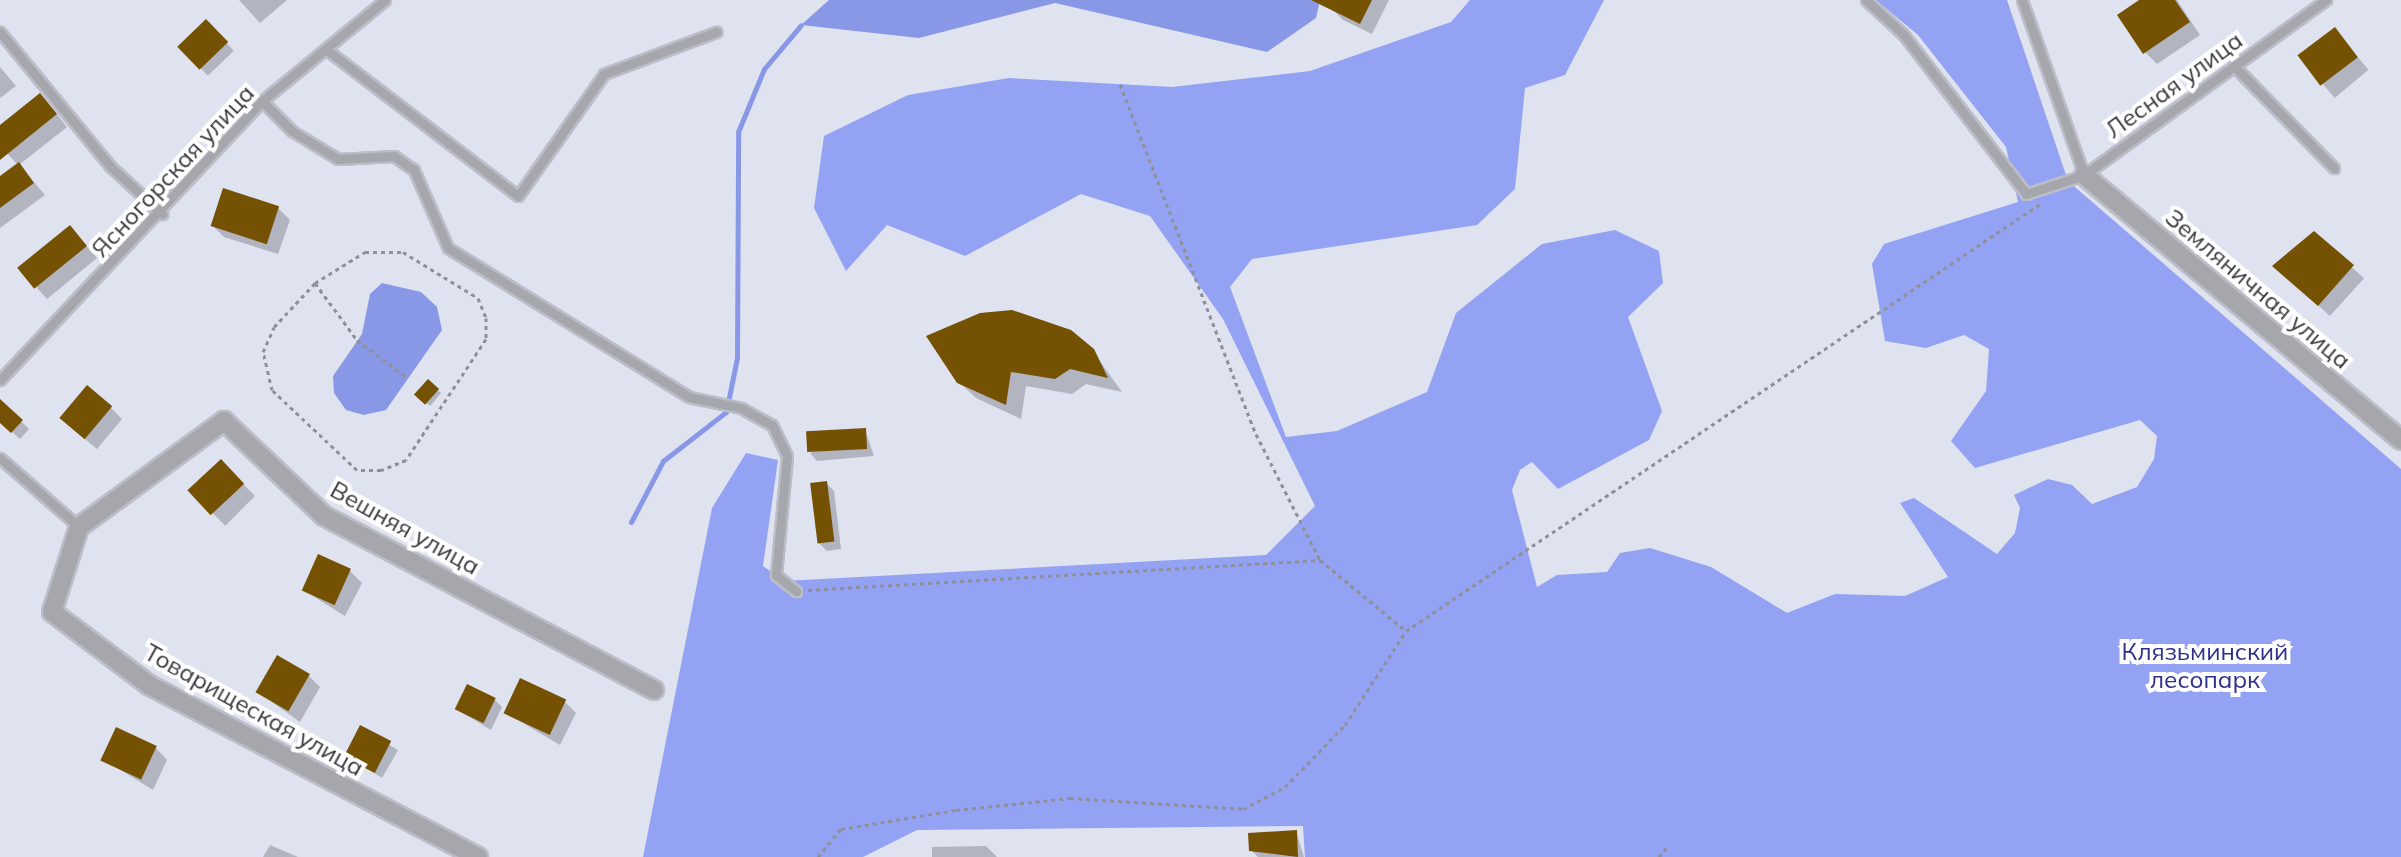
<!DOCTYPE html>
<html>
<head>
<meta charset="utf-8">
<style>
	body { margin:0 }
	#map { position:relative; width:2401px; height:857px; overflow:hidden; background:#dfe2ef; font-family:Mulish,sans-serif }
	div>[style] { position:absolute }
	.forest>* { inset:0; background:#94a2f4 }
	.water>* { inset:0; background:#8997e7 }
	.shadow>* { inset:0; background:#0003; transform-origin:0 0 }
	.stream>* { height:5px; margin:-2.5px; padding:0 2.5px; transform-origin:2.5px; border-radius:2.5px; background:#8997e7 }
	.building>* { inset:0; background:#755103; transform-origin:0 0 }
	.path>* { height:3px; margin-top:-1.5px; transform-origin:0; background:repeating-linear-gradient(90deg,#8e9099 0 4px,transparent 0 8px) }
	.roads { filter:drop-shadow(2px 0 #bbbdc8) drop-shadow(-2px 0 #bbbdc8) drop-shadow(0 2px #bbbdc8) drop-shadow(0 -2px #bbbdc8) }
	.service>* { height:9px; margin:-4.5px; padding:0 4.5px; transform-origin:4.5px; border-radius:4.5px; background:#a6a7ac }
	.minor>* { height:18px; margin:-9px; padding:0 9px; transform-origin:9px; border-radius:9px; background:#a6a7ac }
	span { translate:-50% -50%; white-space:nowrap; text-align:center; line-height:1.15; -webkit-text-stroke:8px #fff; paint-order:stroke }
	.street-label { font-size:24px; color:#3a3b40 }
	.park-label { font-size:24px; color:#2e2f8b }
</style>
</head>
<body>
<div id="map">
	<div class="forest">
		<i style="clip-path:polygon(1470px 0,1604px 0,1565px 75px,1525px 88px,1515px 189px,1477px 225px,1252px 259px,1230px 287px,1286px 437px,1337px 431px,1427px 392px,1456px 313px,1542px 244px,1615px 230px,1659px 251px,1663px 283px,1628px 317px,1662px 411px,1649px 440px,1558px 489px,1532px 462px,1520px 470px,1512px 490px,1537px 587px,1557px 575px,1607px 572px,1620px 553px,1650px 548px,1711px 567px,1787px 613px,1835px 594px,1905px 596px,1948px 577px,1900px 503px,1914px 498px,1997px 554px,2015px 533px,2020px 508px,2014px 495px,2048px 479px,2072px 485px,2092px 504px,2137px 487px,2154px 459px,2157px 436px,2140px 420px,1975px 468px,1951px 441px,1986px 391px,1989px 349px,1964px 335px,1926px 348px,1885px 341px,1872px 264px,1884px 244px,2018px 202px,2006px 147px,1918px 35px,1876px 0,2007px 0,2068px 181px,2401px 469px,2401px 857px,1305px 857px,1303px 826px,917px 830px,863px 857px,643px 857px,712px 508px,746px 453px,778px 460px,763px 566px,784px 581px,1266px 555px,1315px 506px,1223px 319px,1150px 216px,1081px 194px,965px 256px,887px 225px,846px 271px,814px 208px,824px 136px,908px 95px,1009px 78px,1172px 87px,1310px 71px,1451px 22px)"></i>
	</div>
	<div class="water">
		<i style="clip-path:polygon(829px 0,1320px 0,1316px 18px,1267px 52px,1055px 3px,919px 38px,801px 25px)"></i>
		<i style="clip-path:polygon(382px 283px,421px 292px,437px 307px,442px 330px,386px 410px,364px 415px,346px 410px,334px 393px,333px 376px,362px 334px,370px 294px)"></i>
	</div>
	<div class="shadow">
		<i style="clip-path:polygon(239px 0,287px 0,260px 23px)"></i>
		<i style="clip-path:polygon(1336px 0,1389px 0,1372px 34px,1343px 20px,1332px 9px)"></i>
		<i style="clip-path:polygon(2143px 0,2177px 0,2200px 35px,2157px 64px,2145px 52px)"></i>
		<i style="left:206px;top:22px;width:40px;height:36px;rotate:46deg"></i>
		<i style="left:2335px;top:30px;width:52px;height:44px;rotate:50deg"></i>
		<i style="clip-path:polygon(0 67px,16px 86px,0 98px)"></i>
		<i style="clip-path:polygon(52px 108px,67px 127px,19px 165px,45px 195px,0 228px,0 179px,18px 165px,0 146px,0 128px)"></i>
		<i style="clip-path:polygon(278px 208px,290px 220px,278px 254px,224px 237px,212px 225px)"></i>
		<i style="left:2315px;top:234px;width:66px;height:51px;rotate:42deg"></i>
		<i style="clip-path:polygon(81px 240px,97px 258px,47px 299px,36px 287px)"></i>
		<i style="clip-path:polygon(1092px 350px,1122px 392px,1086px 384px,1072px 394px,1026px 386px,1021px 419px,976px 398px,959px 382px)"></i>
		<i style="left:428px;top:382px;width:17px;height:17px;rotate:40deg"></i>
		<i style="clip-path:polygon(0 401px,29px 429px,20px 439px,0 421px)"></i>
		<i style="clip-path:polygon(110px 407px,122px 419px,97px 449px,73px 429px)"></i>
		<i style="clip-path:polygon(865px 430px,874px 456px,817px 461px,810px 453px)"></i>
		<i style="left:221px;top:462px;width:48px;height:42px;rotate:45deg"></i>
		<i style="clip-path:polygon(826px 483px,834px 491px,841px 549px,827px 551px,819px 543px)"></i>
		<i style="clip-path:polygon(350px 571px,362px 583px,345px 616px,303px 590px)"></i>
		<i style="clip-path:polygon(308px 675px,320px 687px,300px 722px,258px 692px)"></i>
		<i style="clip-path:polygon(495px 700px,502px 707px,491px 730px,456px 709px)"></i>
		<i style="clip-path:polygon(564px 701px,576px 713px,560px 745px,506px 713px)"></i>
		<i style="left:360px;top:728px;width:44px;height:32px;rotate:30deg"></i>
		<i style="clip-path:polygon(156px 748px,167px 760px,153px 790px,103px 759px)"></i>
		<i style="clip-path:polygon(1296px 832px,1304px 857px,1258px 857px,1251px 850px)"></i>
		<i style="clip-path:polygon(270px 845px,298px 857px,263px 857px)"></i>
		<i style="clip-path:polygon(986px 846px,997px 857px,932px 857px,932px 847px)"></i>
	</div>
	<div class="stream">
		<i style="left:631px;top:522px;width:69px;rotate:-62.3deg"></i>
		<i style="left:663px;top:461px;width:80px;rotate:-37.9deg"></i>
		<i style="left:726px;top:412px;width:55px;rotate:-78.5deg"></i>
		<i style="left:737px;top:358px;width:226px;rotate:-89.7deg"></i>
		<i style="left:738px;top:132px;width:68px;rotate:-67.6deg"></i>
		<i style="left:764px;top:69px;width:57px;rotate:-49.9deg"></i>
	</div>
	<div class="building">
		<i style="clip-path:polygon(1311px 0,1372px 0,1360px 24px)"></i>
		<i style="clip-path:polygon(2139px 0,2175px 0,2190px 22px,2143px 54px,2117px 15px)"></i>
		<i style="left:206px;top:19px;width:32px;height:40px;rotate:46deg"></i>
		<i style="left:2335px;top:27px;width:38px;height:47px;rotate:53deg"></i>
		<i style="clip-path:polygon(40px 93px,57px 114px,0 160px,0 125px)"></i>
		<i style="clip-path:polygon(19px 162px,34px 183px,0 208px,0 176px)"></i>
		<i style="left:223px;top:188px;width:59px;height:40px;rotate:18deg"></i>
		<i style="left:70px;top:225px;width:27px;height:68px;rotate:51deg"></i>
		<i style="clip-path:polygon(2314px 231px,2354px 265px,2318px 306px,2272px 266px)"></i>
		<i style="clip-path:polygon(1012px 310px,1071px 330px,1094px 349px,1108px 378px,1070px 369px,1055px 379px,1011px 372px,1006px 405px,957px 383px,926px 336px,980px 313px)"></i>
		<i style="left:428px;top:379px;width:15px;height:21px;rotate:42deg"></i>
		<i style="left:87px;top:385px;width:33px;height:43px;rotate:40deg"></i>
		<i style="clip-path:polygon(0 399px,23px 420px,11px 433px,0 423px)"></i>
		<i style="left:866px;top:428px;width:21px;height:60px;rotate:87deg"></i>
		<i style="left:221px;top:459px;width:34px;height:46px;rotate:47deg"></i>
		<i style="left:827px;top:481px;width:61px;height:17px;rotate:83deg"></i>
		<i style="left:318px;top:554px;width:36px;height:40px;rotate:24deg"></i>
		<i style="left:277px;top:655px;width:38px;height:43px;rotate:30deg"></i>
		<i style="left:520px;top:678px;width:51px;height:39px;rotate:25deg"></i>
		<i style="left:467px;top:684px;width:32px;height:28px;rotate:26deg"></i>
		<i style="left:360px;top:725px;width:35px;height:36px;rotate:27deg"></i>
		<i style="left:116px;top:727px;width:45px;height:37px;rotate:25deg"></i>
		<i style="clip-path:polygon(1297px 830px,1298px 857px,1249px 851px,1248px 833px)"></i>
	</div>
	<div class="path">
		<i style="left:1120px;top:84px;width:375px;rotate:68.8deg"></i>
		<i style="left:1256px;top:434px;width:141px;rotate:63.1deg"></i>
		<i style="left:365px;top:252px;width:38px"></i>
		<i style="left:403px;top:252px;width:88px;rotate:31.5deg"></i>
		<i style="left:478px;top:298px;width:22px;rotate:68deg"></i>
		<i style="left:486px;top:318px;width:21px;rotate:90deg"></i>
		<i style="left:486px;top:339px;width:145px;rotate:123.5deg"></i>
		<i style="left:406px;top:460px;width:27px;rotate:158deg"></i>
		<i style="left:381px;top:470px;width:24px;rotate:180deg"></i>
		<i style="left:357px;top:470px;width:117px;rotate:-136.7deg"></i>
		<i style="left:272px;top:390px;width:39px;rotate:-103deg"></i>
		<i style="left:263px;top:352px;width:27px;rotate:-66deg"></i>
		<i style="left:274px;top:327px;width:60px;rotate:-47deg"></i>
		<i style="left:315px;top:283px;width:59px;rotate:-31.8deg"></i>
		<i style="left:315px;top:283px;width:71px;rotate:53.6deg"></i>
		<i style="left:357px;top:340px;width:60px;rotate:36.9deg"></i>
		<i style="left:808px;top:590px;width:513px;rotate:-3.35deg"></i>
		<i style="left:1320px;top:560px;width:112px;rotate:39.5deg"></i>
		<i style="left:1406px;top:631px;width:764px;rotate:-33.96deg"></i>
		<i style="left:818px;top:857px;width:36px;rotate:-51deg"></i>
		<i style="left:841px;top:829px;width:117px;rotate:-9.4deg"></i>
		<i style="left:956px;top:810px;width:115px;rotate:-6deg"></i>
		<i style="left:1070px;top:798px;width:173px;rotate:3.6deg"></i>
		<i style="left:1243px;top:809px;width:47px;rotate:-27.6deg"></i>
		<i style="left:1285px;top:787px;width:86px;rotate:-45.9deg"></i>
		<i style="left:1345px;top:725px;width:112px;rotate:-57deg"></i>
		<i style="left:1659px;top:857px;width:14px;rotate:-51deg"></i>
	</div>
	<div class="roads">
		<div class="service">
			<i style="left:1866px;top:0;width:50px;rotate:42.6deg"></i>
			<i style="left:1903px;top:34px;width:202px;rotate:52.4deg"></i>
			<i style="left:2026px;top:194px;width:61px;rotate:-18.1deg"></i>
			<i style="left:2084px;top:175px;width:299px;rotate:-35.9deg"></i>
			<i style="left:2022px;top:0;width:186px;rotate:70.5deg"></i>
			<i style="left:0;top:32px;width:173px;rotate:50.6deg"></i>
			<i style="left:110px;top:166px;width:71px;rotate:42.7deg"></i>
			<i style="left:327px;top:50px;width:240px;rotate:37.4deg"></i>
			<i style="left:518px;top:196px;width:149px;rotate:-54.8deg"></i>
			<i style="left:604px;top:74px;width:120px;rotate:-20.6deg"></i>
			<i style="left:2234px;top:66px;width:143px;rotate:45.6deg"></i>
			<i style="left:262px;top:101px;width:42px;rotate:45deg"></i>
			<i style="left:292px;top:131px;width:54px;rotate:31.3deg"></i>
			<i style="left:338px;top:159px;width:56px;rotate:-3.1deg"></i>
			<i style="left:394px;top:156px;width:24px;rotate:35deg"></i>
			<i style="left:414px;top:170px;width:85px;rotate:66.4deg"></i>
			<i style="left:448px;top:248px;width:283px;rotate:31.7deg"></i>
			<i style="left:689px;top:397px;width:53px;rotate:11.9deg"></i>
			<i style="left:741px;top:408px;width:35px;rotate:29deg"></i>
			<i style="left:772px;top:425px;width:34px;rotate:64deg"></i>
			<i style="left:787px;top:456px;width:120px;rotate:95.3deg"></i>
			<i style="left:776px;top:575px;width:26px;rotate:39deg"></i>
			<i style="left:0;top:380px;width:383px;rotate:-46.8deg"></i>
			<i style="left:262px;top:101px;width:159px;rotate:-39.4deg"></i>
			<i style="left:0;top:458px;width:105px;rotate:41.1deg"></i>
		</div>
		<div class="minor">
			<i style="left:2084px;top:175px;width:413px;rotate:39.9deg"></i>
			<i style="left:478px;top:857px;width:371px;rotate:-152.4deg"></i>
			<i style="left:149px;top:685px;width:121px;rotate:-143deg"></i>
			<i style="left:52px;top:612px;width:89px;rotate:-72.4deg"></i>
			<i style="left:79px;top:527px;width:180px;rotate:-36.2deg"></i>
			<i style="left:224px;top:421px;width:138px;rotate:43.5deg"></i>
			<i style="left:324px;top:516px;width:373px;rotate:27.8deg"></i>
		</div>
	</div>
	<div class="street-label">
		<span style="left:2174px;top:85px;rotate:-36deg">Лесная улица</span>
		<span style="left:173px;top:171px;rotate:-47deg">Ясногорская улица</span>
		<span style="left:2258px;top:289px;rotate:40deg">Земляничная улица</span>
		<span style="left:405px;top:528px;rotate:29deg">Вешняя улица</span>
		<span style="left:254px;top:710px;rotate:29deg">Товарищеская улица</span>
	</div>
	<div class="park-label">
		<span style="left:2205px;top:666px">Клязьминский<br>лесопарк</span>
	</div>
</div>
</body>
</html>
